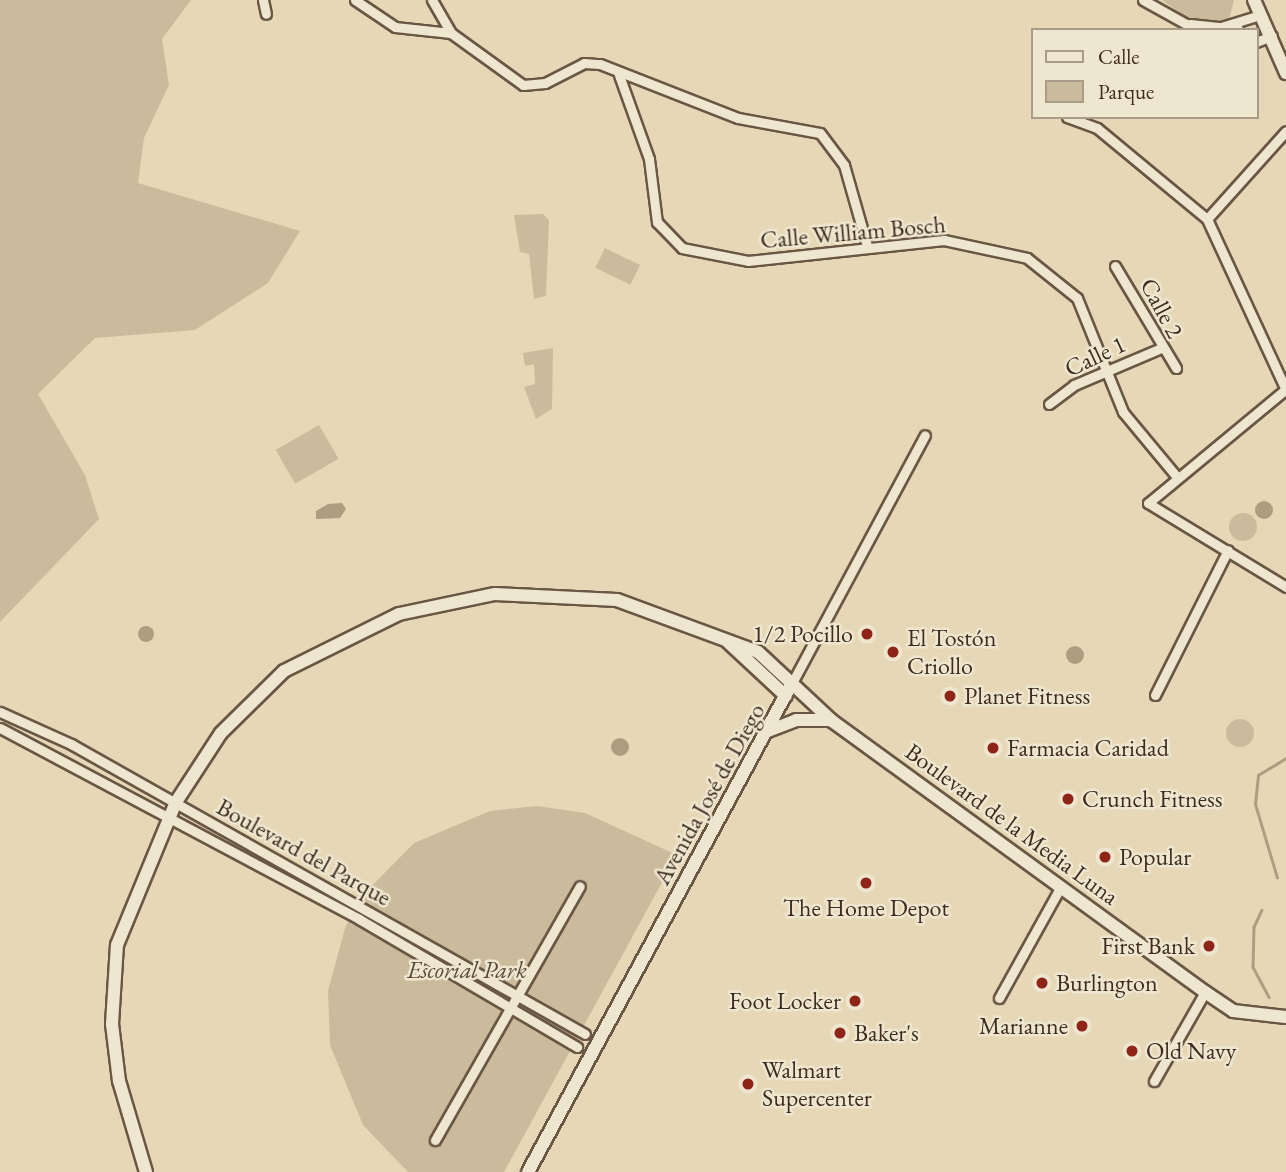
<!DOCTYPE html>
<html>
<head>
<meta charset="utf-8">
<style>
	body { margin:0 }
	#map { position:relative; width:1286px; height:1172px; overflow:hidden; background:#e6d8b6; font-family:"EB Garamond",serif }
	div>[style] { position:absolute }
	.green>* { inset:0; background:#cabb9c; transform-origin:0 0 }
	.round { border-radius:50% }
	.water>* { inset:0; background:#ad9e82 }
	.stream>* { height:2.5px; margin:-1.25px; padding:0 1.25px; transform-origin:1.25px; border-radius:1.25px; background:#ad9e82 }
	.roads { filter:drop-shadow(2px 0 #695744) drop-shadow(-2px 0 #695744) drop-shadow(0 2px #695744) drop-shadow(0 -2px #695744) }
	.street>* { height:9px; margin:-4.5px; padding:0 4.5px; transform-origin:4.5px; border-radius:4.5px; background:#efe6d0 }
	.secondary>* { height:12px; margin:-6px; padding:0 6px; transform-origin:6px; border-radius:6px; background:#efe6d0 }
	.dots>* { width:19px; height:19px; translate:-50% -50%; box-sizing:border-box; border:4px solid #efe6d0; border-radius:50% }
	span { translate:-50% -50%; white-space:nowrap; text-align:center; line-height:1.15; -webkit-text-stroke:5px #efe6d0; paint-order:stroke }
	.street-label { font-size:24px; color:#3f2c1e }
	.poi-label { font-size:24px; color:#3f2c1e }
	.right { translate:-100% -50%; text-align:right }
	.left { translate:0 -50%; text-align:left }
	.park-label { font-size:24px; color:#5b4937; font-style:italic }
	.legend { position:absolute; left:1031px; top:28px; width:228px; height:91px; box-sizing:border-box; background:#efe6d0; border:2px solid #a99c89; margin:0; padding:9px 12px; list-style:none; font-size:21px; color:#3f2c1e }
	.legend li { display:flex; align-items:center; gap:14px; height:35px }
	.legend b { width:35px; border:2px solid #a99c89 }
</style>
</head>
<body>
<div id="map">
	<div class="green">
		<i style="clip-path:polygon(0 0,191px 0,162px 39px,169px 85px,144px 138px,138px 183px,300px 231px,268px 283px,195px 330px,95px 338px,38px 394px,85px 475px,99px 519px,0 622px)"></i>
		<i style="clip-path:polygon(1162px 0,1234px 0,1228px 23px,1221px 24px,1187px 18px)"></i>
		<i style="clip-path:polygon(543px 214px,549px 220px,546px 296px,534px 299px,529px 254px,520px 252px,514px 215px)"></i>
		<i style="left:605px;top:248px;width:39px;height:22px;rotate:26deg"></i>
		<i style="clip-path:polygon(553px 348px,552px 409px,536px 419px,524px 387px,535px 384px,534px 364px,525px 366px,523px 353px)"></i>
		<i style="left:319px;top:425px;width:39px;height:50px;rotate:60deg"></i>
		<i class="round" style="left:1229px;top:513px;width:28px;height:28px"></i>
		<i class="round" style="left:1226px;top:719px;width:28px;height:28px"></i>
		<i style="clip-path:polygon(537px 806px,585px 813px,677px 855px,504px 1172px,408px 1172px,363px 1125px,330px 1045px,328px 991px,345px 928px,358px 900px,414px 843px,490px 811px)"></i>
	</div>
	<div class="water">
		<i class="round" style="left:1255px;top:501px;width:18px;height:18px"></i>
		<i style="clip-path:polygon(342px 503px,346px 509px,340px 518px,316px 519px,316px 511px,328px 504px)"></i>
		<i class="round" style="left:138px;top:626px;width:16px;height:16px"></i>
		<i class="round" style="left:1066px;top:646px;width:18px;height:18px"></i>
		<i class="round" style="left:611px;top:738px;width:18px;height:18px"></i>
	</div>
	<div class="stream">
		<i style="left:1277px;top:878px;width:77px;rotate:-106.6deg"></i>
		<i style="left:1255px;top:804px;width:29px;rotate:-84deg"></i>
		<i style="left:1258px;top:775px;width:33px;rotate:-31deg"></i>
		<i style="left:1262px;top:910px;width:19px;rotate:115deg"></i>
		<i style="left:1254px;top:927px;width:40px;rotate:91.4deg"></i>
		<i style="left:1253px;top:967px;width:34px;rotate:62deg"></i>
	</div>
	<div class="roads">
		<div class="street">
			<i style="left:263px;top:0;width:14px;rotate:78deg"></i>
			<i style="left:355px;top:0;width:48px;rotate:34deg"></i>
			<i style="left:395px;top:27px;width:56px;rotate:6.1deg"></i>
			<i style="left:451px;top:33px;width:89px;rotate:35.8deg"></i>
			<i style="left:523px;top:85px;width:22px;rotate:-5deg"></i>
			<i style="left:545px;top:83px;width:44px;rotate:-27.1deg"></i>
			<i style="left:584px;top:63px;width:16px;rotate:4deg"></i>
			<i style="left:600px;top:64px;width:148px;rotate:21.4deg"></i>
			<i style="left:738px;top:118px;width:83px;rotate:10.4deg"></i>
			<i style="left:820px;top:133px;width:40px;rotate:53deg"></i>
			<i style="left:844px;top:165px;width:84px;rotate:74.1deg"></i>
			<i style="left:432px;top:0;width:38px;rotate:60deg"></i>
			<i style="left:1143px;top:0;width:62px;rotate:29.1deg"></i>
			<i style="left:1190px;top:24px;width:31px;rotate:6deg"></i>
			<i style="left:1221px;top:27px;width:34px;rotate:-17deg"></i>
			<i style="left:1238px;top:30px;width:1px;rotate:-90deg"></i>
			<i style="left:1256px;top:42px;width:17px;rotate:-21deg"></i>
			<i style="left:619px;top:75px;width:89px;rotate:70.3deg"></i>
			<i style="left:649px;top:159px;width:64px;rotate:82.8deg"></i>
			<i style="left:657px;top:222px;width:36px;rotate:46deg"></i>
			<i style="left:682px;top:248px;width:67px;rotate:11.1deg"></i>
			<i style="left:748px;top:261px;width:197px;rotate:-6.1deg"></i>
			<i style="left:944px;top:240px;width:85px;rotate:12.2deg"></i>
			<i style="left:1027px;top:258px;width:64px;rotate:38.7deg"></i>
			<i style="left:1077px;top:298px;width:123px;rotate:68deg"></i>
			<i style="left:1123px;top:412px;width:85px;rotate:50.3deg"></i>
			<i style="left:1067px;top:117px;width:32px;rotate:20deg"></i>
			<i style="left:1097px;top:128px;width:143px;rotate:39.6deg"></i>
			<i style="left:1207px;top:219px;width:188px;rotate:65.2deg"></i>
			<i style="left:1207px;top:219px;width:118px;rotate:-48.1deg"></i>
			<i style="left:1115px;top:266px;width:119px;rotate:59.1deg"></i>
			<i style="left:1286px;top:389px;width:179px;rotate:140.4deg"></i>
			<i style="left:1148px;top:503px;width:162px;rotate:31.3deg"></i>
			<i style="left:1049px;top:404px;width:31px;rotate:-37deg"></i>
			<i style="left:1074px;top:385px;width:95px;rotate:-23deg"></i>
			<i style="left:792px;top:683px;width:281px;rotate:-61.8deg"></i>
			<i style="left:1155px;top:695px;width:162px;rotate:-63.3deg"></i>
			<i style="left:0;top:712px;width:78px;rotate:24.3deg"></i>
			<i style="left:71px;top:744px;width:590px;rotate:29.43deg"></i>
			<i style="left:0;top:728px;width:407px;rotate:28deg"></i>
			<i style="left:359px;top:919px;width:253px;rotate:30.4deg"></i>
			<i style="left:999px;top:998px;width:128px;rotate:-61deg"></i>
			<i style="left:1154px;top:1081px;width:103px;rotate:-60.2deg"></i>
			<i style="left:435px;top:1140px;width:292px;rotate:-60.3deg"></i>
		</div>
		<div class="secondary">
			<i style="left:1254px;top:0;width:80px;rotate:66.3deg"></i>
			<i style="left:728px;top:642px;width:79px;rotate:43deg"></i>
			<i style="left:768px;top:731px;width:30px;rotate:-21deg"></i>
			<i style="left:796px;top:720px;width:35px"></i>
			<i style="left:146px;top:1172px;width:95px;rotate:-106.5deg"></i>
			<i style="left:119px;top:1081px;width:57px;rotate:-97deg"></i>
			<i style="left:112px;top:1024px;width:79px;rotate:-86.4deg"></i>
			<i style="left:117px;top:945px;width:155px;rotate:-67.6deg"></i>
			<i style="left:176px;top:802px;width:82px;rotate:-56.9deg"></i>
			<i style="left:221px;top:733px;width:88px;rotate:-44.5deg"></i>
			<i style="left:284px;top:671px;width:128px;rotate:-26.4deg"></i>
			<i style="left:399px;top:614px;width:98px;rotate:-11.8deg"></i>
			<i style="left:495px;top:594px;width:122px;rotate:2.8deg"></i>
			<i style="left:617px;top:600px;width:150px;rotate:20.2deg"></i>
			<i style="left:758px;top:652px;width:101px;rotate:43deg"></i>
			<i style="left:832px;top:721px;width:461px;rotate:36deg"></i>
			<i style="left:1205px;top:992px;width:34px;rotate:34deg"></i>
			<i style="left:1233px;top:1011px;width:53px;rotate:6.5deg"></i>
			<i style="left:528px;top:1172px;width:556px;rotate:-61.64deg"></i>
		</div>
	</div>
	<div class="dots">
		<i style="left:867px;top:634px;background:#8f2418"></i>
		<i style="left:893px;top:652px;background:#8f2418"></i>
		<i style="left:950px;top:696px;background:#8f2418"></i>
		<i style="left:993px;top:748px;background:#8f2418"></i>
		<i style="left:1068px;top:799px;background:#8f2418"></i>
		<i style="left:1105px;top:857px;background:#8f2418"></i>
		<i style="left:866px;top:883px;background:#8f2418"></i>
		<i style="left:1209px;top:946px;background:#8f2418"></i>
		<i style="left:1042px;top:983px;background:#8f2418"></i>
		<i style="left:855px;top:1001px;background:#8f2418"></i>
		<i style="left:1082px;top:1026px;background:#8f2418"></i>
		<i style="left:840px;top:1033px;background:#8f2418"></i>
		<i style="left:1132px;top:1051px;background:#8f2418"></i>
		<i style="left:748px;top:1084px;background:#8f2418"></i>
	</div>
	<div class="street-label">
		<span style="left:853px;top:232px;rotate:-5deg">Calle William Bosch</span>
		<span style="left:1162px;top:308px;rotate:62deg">Calle 2</span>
		<span style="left:1095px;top:356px;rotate:-25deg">Calle 1</span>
		<span style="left:709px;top:794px;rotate:-61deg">Avenida José de Diego</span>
		<span style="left:1012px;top:824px;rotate:36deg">Boulevard de la Media Luna</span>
		<span style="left:304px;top:852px;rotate:29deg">Boulevard del Parque</span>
	</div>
	<div class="poi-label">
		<span class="right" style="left:853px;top:634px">1/2 Pocillo</span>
		<span class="left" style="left:907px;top:652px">El Tostón<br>Criollo</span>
		<span class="left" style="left:964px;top:696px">Planet Fitness</span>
		<span class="left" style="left:1007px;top:748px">Farmacia Caridad</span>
		<span class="left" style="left:1082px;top:799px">Crunch Fitness</span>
		<span class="left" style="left:1119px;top:857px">Popular</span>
		<span style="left:866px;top:908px">The Home Depot</span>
		<span class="right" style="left:1195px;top:946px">First Bank</span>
		<span class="left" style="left:1056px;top:983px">Burlington</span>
		<span class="right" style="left:841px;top:1001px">Foot Locker</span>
		<span class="right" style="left:1068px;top:1026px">Marianne</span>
		<span class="left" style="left:854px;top:1033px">Baker's</span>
		<span class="left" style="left:1146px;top:1051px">Old Navy</span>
		<span class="left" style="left:762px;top:1084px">Walmart<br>Supercenter</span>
	</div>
	<div class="park-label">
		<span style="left:467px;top:970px">Escorial Park</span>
	</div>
	<ul class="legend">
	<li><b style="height:9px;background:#efe6d0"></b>Calle</li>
	<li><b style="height:19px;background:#cabb9c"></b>Parque</li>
	</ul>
</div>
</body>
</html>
